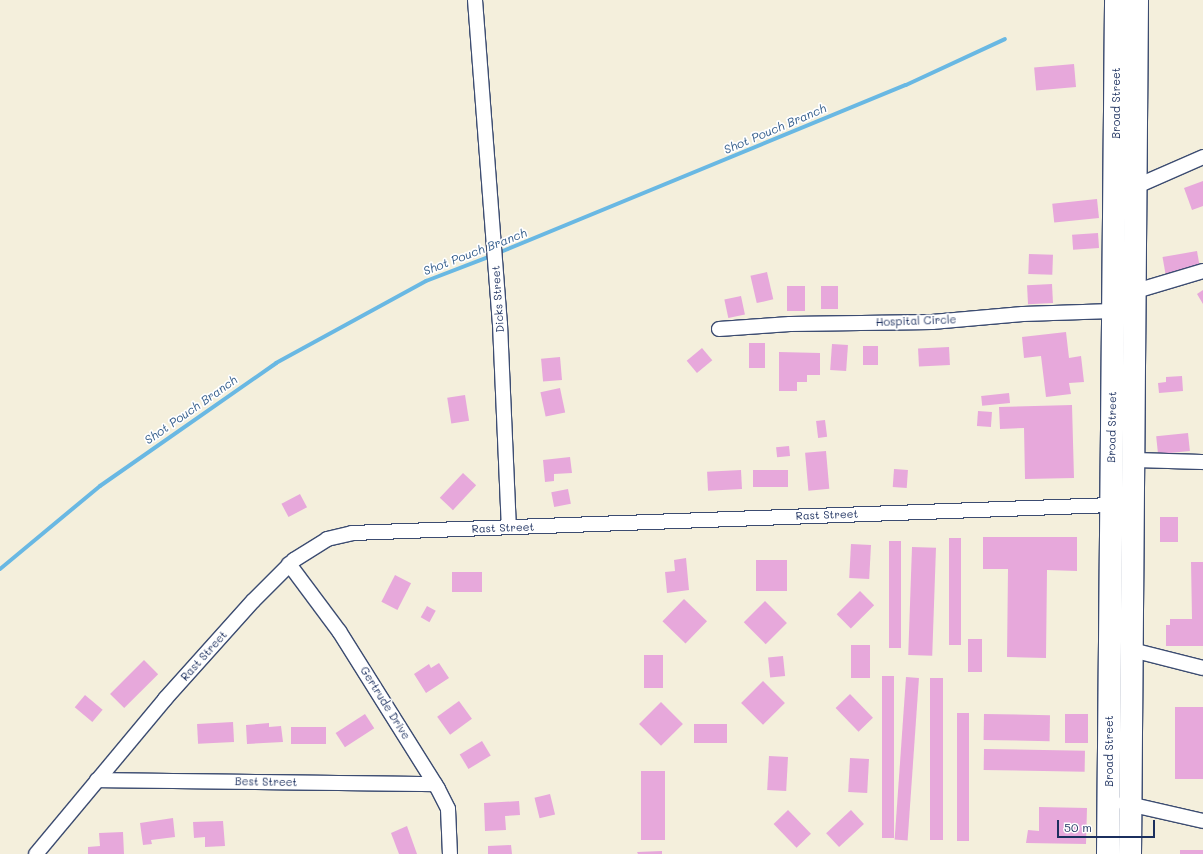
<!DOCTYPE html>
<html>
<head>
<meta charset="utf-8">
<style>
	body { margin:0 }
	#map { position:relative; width:1203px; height:854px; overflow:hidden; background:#f4efdc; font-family:Mali,sans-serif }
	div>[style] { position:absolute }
	.stream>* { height:4px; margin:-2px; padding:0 2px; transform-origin:2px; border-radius:2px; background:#69b8e3 }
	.building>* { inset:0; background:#e7a8db; transform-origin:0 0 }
	.roads { filter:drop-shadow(1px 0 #3c4c71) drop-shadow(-1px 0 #3c4c71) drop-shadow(0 1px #3c4c71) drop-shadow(0 -1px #3c4c71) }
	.street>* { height:14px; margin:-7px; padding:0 7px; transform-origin:7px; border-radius:7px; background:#fff }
	.primary>* { height:22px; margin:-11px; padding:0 11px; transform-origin:11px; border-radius:11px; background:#fff }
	span { translate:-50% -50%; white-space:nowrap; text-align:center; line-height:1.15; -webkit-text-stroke:3.5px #fff; paint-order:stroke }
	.street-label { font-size:11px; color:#1b2f5e }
	.water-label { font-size:12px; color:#365f8d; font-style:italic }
	.scale { position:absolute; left:1057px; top:820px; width:98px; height:18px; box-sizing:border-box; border:2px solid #1b2f5e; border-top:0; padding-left:5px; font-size:12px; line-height:14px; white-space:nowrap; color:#1b2f5e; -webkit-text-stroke:3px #fff; paint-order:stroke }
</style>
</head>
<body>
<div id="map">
	<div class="stream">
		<i style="left:498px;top:253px;width:441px;rotate:-22.4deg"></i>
		<i style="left:906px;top:85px;width:109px;rotate:-24.9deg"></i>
		<i style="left:0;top:569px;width:130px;rotate:-39.7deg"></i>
		<i style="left:100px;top:486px;width:215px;rotate:-34.9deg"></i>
		<i style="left:276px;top:363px;width:171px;rotate:-28.7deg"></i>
		<i style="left:426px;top:281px;width:70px;rotate:-21deg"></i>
	</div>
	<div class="building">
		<i style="left:1074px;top:64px;width:23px;height:40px;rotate:85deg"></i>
		<i style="clip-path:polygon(1203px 181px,1203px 206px,1192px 210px,1184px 188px)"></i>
		<i style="left:1097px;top:199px;width:19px;height:45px;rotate:84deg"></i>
		<i style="left:1098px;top:233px;width:15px;height:26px;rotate:86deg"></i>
		<i style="left:1197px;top:251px;width:17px;height:35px;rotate:80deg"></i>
		<i style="left:1029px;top:254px;width:24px;height:20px;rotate:2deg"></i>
		<i style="left:767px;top:272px;width:28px;height:17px;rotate:77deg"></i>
		<i style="left:1052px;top:284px;width:19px;height:25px;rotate:87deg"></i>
		<i style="left:787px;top:286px;width:18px;height:25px"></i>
		<i style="left:821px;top:286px;width:17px;height:23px"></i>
		<i style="clip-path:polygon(1203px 290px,1203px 304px,1197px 294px)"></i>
		<i style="left:741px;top:296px;width:19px;height:17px;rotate:78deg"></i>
		<i style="clip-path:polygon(1066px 332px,1069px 358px,1081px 356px,1084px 382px,1069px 383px,1071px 394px,1046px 397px,1041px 356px,1024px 358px,1022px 337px)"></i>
		<i style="left:749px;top:343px;width:16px;height:25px"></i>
		<i style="left:832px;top:344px;width:16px;height:26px;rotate:4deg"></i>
		<i style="left:863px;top:346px;width:15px;height:19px"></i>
		<i style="left:949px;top:347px;width:18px;height:31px;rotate:87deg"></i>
		<i style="left:702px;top:348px;width:16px;height:20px;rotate:50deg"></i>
		<i style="clip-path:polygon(779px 352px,820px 353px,820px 375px,807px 375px,807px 382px,797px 382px,797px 391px,779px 391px)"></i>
		<i style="left:560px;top:357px;width:23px;height:19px;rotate:85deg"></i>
		<i style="clip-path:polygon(1182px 376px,1183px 391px,1159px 393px,1158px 383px,1166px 382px,1166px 377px)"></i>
		<i style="left:560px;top:388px;width:25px;height:20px;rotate:78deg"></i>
		<i style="left:1009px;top:393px;width:10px;height:28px;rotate:84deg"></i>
		<i style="left:465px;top:395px;width:26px;height:18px;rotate:81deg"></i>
		<i style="clip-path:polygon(1072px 405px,1074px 478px,1025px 479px,1024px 428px,1000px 429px,999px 407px)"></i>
		<i style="left:978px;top:411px;width:14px;height:15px;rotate:4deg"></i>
		<i style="left:825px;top:420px;width:17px;height:9px;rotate:83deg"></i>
		<i style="left:1188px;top:433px;width:18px;height:32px;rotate:84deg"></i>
		<i style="left:789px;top:446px;width:10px;height:13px;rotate:84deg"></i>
		<i style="left:826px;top:451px;width:38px;height:21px;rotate:85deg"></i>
		<i style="clip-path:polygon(570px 457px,572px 473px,554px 474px,554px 481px,545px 482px,543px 460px)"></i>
		<i style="left:894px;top:469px;width:14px;height:18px;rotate:4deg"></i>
		<i style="left:741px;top:470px;width:19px;height:34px;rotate:87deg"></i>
		<i style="left:788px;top:470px;width:17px;height:35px;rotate:90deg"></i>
		<i style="left:463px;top:473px;width:18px;height:34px;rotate:43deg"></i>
		<i style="left:568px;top:489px;width:15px;height:17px;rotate:79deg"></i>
		<i style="left:300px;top:494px;width:15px;height:21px;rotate:62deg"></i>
		<i style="left:1160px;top:517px;width:18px;height:25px"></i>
		<i style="clip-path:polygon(983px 537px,1077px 537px,1077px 571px,1047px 570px,1046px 658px,1007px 657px,1008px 569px,983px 569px)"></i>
		<i style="left:949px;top:538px;width:12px;height:107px"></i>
		<i style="left:889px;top:541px;width:12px;height:107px"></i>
		<i style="left:851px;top:544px;width:20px;height:34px;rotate:3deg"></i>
		<i style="left:912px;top:547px;width:24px;height:108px;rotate:2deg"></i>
		<i style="clip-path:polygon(686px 558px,689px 590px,667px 593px,665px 572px,675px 571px,674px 560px)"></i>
		<i style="left:756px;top:560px;width:31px;height:31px"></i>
		<i style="clip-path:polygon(1191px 562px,1203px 562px,1203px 646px,1166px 646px,1166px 625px,1170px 625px,1170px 619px,1192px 619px)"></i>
		<i style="left:452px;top:572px;width:30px;height:20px"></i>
		<i style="left:395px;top:575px;width:18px;height:30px;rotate:27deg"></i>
		<i style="left:860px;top:591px;width:20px;height:33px;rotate:45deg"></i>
		<i style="left:684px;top:599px;width:32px;height:31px;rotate:44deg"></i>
		<i style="left:765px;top:601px;width:31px;height:30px;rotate:45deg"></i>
		<i style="left:427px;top:606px;width:10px;height:13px;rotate:29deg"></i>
		<i style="left:968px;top:639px;width:14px;height:33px"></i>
		<i style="left:851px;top:645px;width:19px;height:33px"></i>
		<i style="left:644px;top:655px;width:19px;height:33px"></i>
		<i style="left:783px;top:656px;width:20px;height:15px;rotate:84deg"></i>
		<i style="left:144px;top:660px;width:20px;height:48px;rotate:45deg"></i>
		<i style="clip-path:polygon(439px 663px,449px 678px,426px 693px,414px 674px,429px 664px,431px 668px)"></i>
		<i style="left:882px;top:676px;width:12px;height:162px"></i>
		<i style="left:906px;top:677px;width:13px;height:163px;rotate:4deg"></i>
		<i style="left:930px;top:678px;width:13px;height:162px"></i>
		<i style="left:763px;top:681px;width:31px;height:31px;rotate:45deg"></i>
		<i style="left:850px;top:694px;width:33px;height:20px;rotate:46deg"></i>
		<i style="left:85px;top:695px;width:23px;height:16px;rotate:40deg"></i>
		<i style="left:459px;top:701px;width:22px;height:27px;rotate:54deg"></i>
		<i style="left:661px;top:702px;width:31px;height:31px;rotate:45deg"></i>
		<i style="left:1203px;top:707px;width:72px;height:28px;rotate:90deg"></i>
		<i style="left:957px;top:713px;width:12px;height:128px"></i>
		<i style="left:365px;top:714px;width:17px;height:35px;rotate:57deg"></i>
		<i style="left:984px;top:714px;width:66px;height:26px;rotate:1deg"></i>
		<i style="left:1065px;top:714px;width:23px;height:29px"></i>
		<i style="left:233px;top:722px;width:20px;height:36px;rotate:87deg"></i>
		<i style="clip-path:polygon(269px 723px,269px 727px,281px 726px,283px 742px,247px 744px,246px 725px)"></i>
		<i style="left:694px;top:724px;width:33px;height:19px"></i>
		<i style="left:291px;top:727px;width:35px;height:17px"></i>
		<i style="left:482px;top:741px;width:17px;height:26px;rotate:59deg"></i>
		<i style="left:984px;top:749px;width:101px;height:21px;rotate:1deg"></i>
		<i style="left:769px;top:756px;width:19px;height:34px;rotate:3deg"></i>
		<i style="left:850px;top:758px;width:19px;height:34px;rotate:3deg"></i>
		<i style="left:641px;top:771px;width:24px;height:69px"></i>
		<i style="left:550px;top:794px;width:21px;height:16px;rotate:76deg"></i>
		<i style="clip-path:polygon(519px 801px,520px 815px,505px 816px,506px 830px,485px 831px,484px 803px)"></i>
		<i style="clip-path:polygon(1039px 807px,1087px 808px,1086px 844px,1026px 843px,1028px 830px,1039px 831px)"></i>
		<i style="left:788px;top:810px;width:33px;height:20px;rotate:46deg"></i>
		<i style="left:851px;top:810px;width:19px;height:34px;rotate:47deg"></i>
		<i style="clip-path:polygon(173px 818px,175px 837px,151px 840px,152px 844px,143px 845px,140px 823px)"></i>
		<i style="clip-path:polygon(223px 821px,225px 846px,205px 847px,205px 837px,194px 838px,193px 822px)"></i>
		<i style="clip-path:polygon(407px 826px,417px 854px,399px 854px,391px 833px)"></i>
		<i style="clip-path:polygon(123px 832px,124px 854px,88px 854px,88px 847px,100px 846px,99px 833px)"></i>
		<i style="clip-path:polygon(511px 845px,512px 854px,488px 854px,488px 846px)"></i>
		<i style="left:1180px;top:850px;width:23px;height:4px"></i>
		<i style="clip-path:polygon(662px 851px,662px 854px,638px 854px,637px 852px)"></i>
	</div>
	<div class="roads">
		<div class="street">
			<i style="left:475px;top:0;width:325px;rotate:85.6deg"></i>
			<i style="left:500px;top:324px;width:203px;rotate:87.5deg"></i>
			<i style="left:1137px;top:186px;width:72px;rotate:-23.7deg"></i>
			<i style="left:1136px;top:291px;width:70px;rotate:-16.6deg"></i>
			<i style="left:719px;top:329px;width:71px;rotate:-4deg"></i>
			<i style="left:790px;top:324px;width:142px;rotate:-0.8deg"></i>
			<i style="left:932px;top:322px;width:91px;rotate:-5deg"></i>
			<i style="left:1023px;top:314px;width:90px;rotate:-1.9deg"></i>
			<i style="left:1134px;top:460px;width:69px;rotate:1.7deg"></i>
			<i style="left:289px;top:564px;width:84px;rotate:53.3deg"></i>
			<i style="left:339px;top:631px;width:186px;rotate:57.9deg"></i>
			<i style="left:438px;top:789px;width:22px;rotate:63deg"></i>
			<i style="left:448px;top:809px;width:45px;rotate:87.5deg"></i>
			<i style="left:1132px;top:650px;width:73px;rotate:14.2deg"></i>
			<i style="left:97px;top:780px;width:338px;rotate:0.7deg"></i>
			<i style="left:1124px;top:803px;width:81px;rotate:12.8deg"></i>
			<i style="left:36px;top:854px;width:202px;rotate:-50.2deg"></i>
			<i style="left:165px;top:699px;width:132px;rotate:-48.1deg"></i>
			<i style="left:253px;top:601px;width:58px;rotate:-45deg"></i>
			<i style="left:294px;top:560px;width:39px;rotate:-32deg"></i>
			<i style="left:327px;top:539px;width:26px;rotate:-13deg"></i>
			<i style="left:352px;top:533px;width:760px;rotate:-2.11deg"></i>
		</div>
		<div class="primary">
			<i style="left:1108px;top:854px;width:854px;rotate:-89.46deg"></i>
			<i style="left:1130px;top:854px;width:854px;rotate:-89.53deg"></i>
		</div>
	</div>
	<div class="street-label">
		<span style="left:1116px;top:103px;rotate:-90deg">Broad Street</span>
		<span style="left:498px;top:299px;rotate:-94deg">Dicks Street</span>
		<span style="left:916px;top:321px;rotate:-2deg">Hospital Circle</span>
		<span style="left:1112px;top:427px;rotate:-89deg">Broad Street</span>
		<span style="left:827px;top:515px;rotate:-2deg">Rast Street</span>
		<span style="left:503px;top:528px;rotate:-2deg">Rast Street</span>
		<span style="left:204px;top:656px;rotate:-48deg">Rast Street</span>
		<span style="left:385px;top:703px;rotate:58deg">Gertrude Drive</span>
		<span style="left:1109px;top:751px;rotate:-90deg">Broad Street</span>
		<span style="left:266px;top:782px;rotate:1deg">Best Street</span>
	</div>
	<div class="water-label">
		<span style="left:775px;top:129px;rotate:-23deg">Shot Pouch Branch</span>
		<span style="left:475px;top:252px;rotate:-21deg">Shot Pouch Branch</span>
		<span style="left:191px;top:410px;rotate:-35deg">Shot Pouch Branch</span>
	</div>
	<div class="scale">50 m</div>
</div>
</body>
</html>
